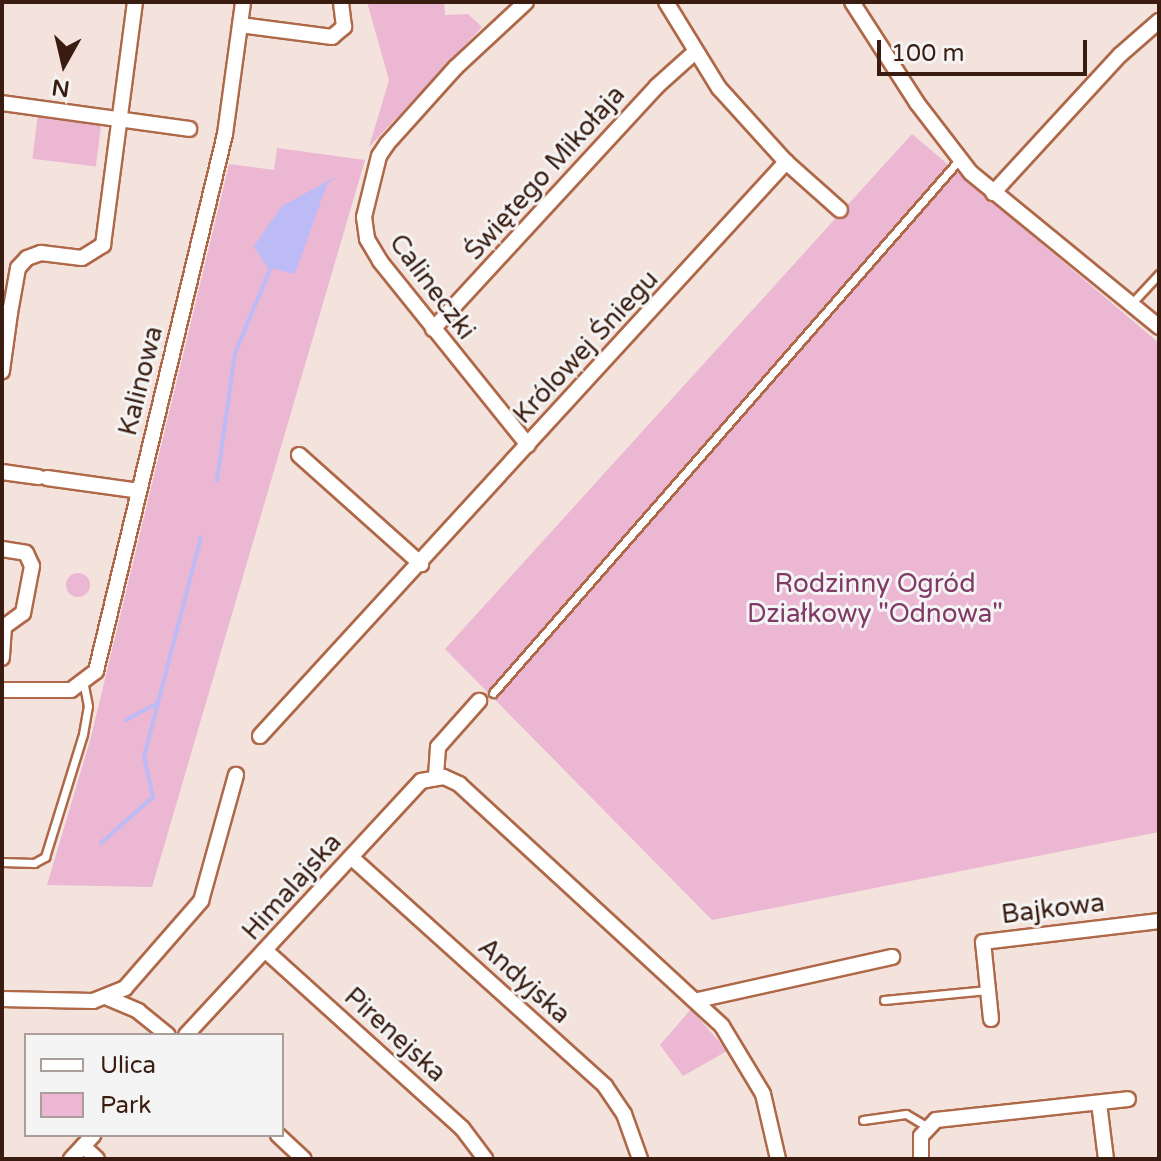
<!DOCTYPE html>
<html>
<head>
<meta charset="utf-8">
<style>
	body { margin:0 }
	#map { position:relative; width:1161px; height:1161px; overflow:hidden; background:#f3e3dc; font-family:"Varela Round",sans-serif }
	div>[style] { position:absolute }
	.green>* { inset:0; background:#ebb7d3; transform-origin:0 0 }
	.round { border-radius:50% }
	.water>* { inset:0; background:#bcbbf5 }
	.stream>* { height:4px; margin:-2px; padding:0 2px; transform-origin:2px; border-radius:2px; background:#bcbbf5 }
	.roads { filter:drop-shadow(2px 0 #af6848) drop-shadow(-2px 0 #af6848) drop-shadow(0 2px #af6848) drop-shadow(0 -2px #af6848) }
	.lane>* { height:7px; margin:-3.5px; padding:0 3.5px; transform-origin:3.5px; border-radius:3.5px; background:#fff }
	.street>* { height:14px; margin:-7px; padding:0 7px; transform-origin:7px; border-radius:7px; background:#fff }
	span { translate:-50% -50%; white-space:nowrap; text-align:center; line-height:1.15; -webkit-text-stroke:6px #f4f4f4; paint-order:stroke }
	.street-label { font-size:26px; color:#3a1d10 }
	.park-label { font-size:26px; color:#813a65 }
	.frame { position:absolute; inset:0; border:4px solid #3a1d10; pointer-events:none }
	.legend { position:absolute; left:24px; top:1033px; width:260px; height:104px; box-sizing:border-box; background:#f4f4f4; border:2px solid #aa9e99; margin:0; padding:10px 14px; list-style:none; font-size:24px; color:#3a1d10 }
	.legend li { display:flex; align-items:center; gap:16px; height:40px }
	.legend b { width:40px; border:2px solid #aa9e99 }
	.north { position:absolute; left:24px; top:24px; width:80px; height:80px; -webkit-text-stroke:6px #f4f4f4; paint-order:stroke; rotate:188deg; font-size:22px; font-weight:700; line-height:32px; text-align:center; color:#3a1d10 }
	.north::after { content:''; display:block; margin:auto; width:28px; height:36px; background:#3a1d10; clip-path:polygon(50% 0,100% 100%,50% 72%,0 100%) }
	.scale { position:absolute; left:877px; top:40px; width:210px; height:36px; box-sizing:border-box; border:4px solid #3a1d10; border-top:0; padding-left:10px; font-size:24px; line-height:28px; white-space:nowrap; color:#3a1d10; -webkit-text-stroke:6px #f4f4f4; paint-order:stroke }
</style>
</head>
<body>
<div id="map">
	<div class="green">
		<i style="clip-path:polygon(367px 2px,444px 2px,445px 15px,468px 14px,482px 27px,369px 147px,389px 80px)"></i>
		<i style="left:38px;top:113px;width:64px;height:46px;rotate:7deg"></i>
		<i style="clip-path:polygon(912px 134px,1159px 343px,1159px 832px,712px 920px,445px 649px)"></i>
		<i style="clip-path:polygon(277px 148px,365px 160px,152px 887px,47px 885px,91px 737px,229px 164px,274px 170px)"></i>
		<i class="round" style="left:66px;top:573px;width:24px;height:24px"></i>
		<i style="clip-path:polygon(691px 1009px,727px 1051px,683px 1076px,660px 1045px)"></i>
	</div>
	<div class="water">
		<i style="clip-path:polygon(337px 176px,327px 184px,295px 274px,267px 267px,254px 246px,282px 206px)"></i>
	</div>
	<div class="stream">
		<i style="left:217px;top:480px;width:128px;rotate:-81.9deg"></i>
		<i style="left:235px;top:353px;width:93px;rotate:-67.3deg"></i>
		<i style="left:126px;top:720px;width:36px;rotate:-28deg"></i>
		<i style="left:101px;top:843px;width:69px;rotate:-41.5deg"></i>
		<i style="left:153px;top:797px;width:41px;rotate:-102.7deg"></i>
		<i style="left:144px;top:757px;width:227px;rotate:-75.5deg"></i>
	</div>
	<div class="roads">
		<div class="lane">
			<i style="left:1131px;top:304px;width:41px;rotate:-47deg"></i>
			<i style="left:493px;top:693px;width:709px;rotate:-48.83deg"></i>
			<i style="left:2px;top:862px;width:32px;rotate:2deg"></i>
			<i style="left:34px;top:863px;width:13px;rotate:-29deg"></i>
			<i style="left:45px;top:857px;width:129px;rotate:-72.8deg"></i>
			<i style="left:83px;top:734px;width:28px;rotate:-80deg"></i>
			<i style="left:88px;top:706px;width:21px;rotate:-101deg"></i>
			<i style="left:884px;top:1000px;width:104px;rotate:-5.5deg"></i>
			<i style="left:863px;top:1120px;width:43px;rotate:-7.9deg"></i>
			<i style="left:906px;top:1114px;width:23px;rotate:31deg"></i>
		</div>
		<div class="street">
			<i style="left:526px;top:2px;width:96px;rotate:137.1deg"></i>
			<i style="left:456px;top:67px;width:103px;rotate:131.9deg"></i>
			<i style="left:387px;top:144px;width:14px;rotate:124deg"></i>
			<i style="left:379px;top:156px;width:63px;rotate:103.8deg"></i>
			<i style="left:364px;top:217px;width:22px;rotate:82deg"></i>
			<i style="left:367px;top:239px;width:26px;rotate:59deg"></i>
			<i style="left:380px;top:261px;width:236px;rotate:51.2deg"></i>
			<i style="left:666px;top:2px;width:101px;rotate:58.4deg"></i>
			<i style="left:719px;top:88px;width:100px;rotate:47.8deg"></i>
			<i style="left:786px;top:162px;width:72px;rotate:41.6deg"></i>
			<i style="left:852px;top:2px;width:120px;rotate:57.2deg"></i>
			<i style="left:917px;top:103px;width:88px;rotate:52.4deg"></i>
			<i style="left:971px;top:173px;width:243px;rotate:39.3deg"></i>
			<i style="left:240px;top:25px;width:93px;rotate:7.4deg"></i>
			<i style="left:332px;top:37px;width:16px;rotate:-40deg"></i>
			<i style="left:344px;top:27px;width:25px;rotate:-97deg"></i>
			<i style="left:2px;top:103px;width:189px;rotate:7.9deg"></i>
			<i style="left:993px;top:193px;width:188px;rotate:-47.4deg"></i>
			<i style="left:1120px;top:55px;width:52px;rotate:-41.1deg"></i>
			<i style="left:2px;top:312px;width:8px;rotate:7deg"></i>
			<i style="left:10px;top:313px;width:59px;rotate:97.9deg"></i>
			<i style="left:10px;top:313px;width:46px;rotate:-79.9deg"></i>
			<i style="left:18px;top:268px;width:13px;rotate:-48deg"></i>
			<i style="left:27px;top:258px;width:15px;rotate:-20deg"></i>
			<i style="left:41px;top:253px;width:41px;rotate:7deg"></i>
			<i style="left:82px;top:258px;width:25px;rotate:-32deg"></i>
			<i style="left:103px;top:245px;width:245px;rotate:-82.5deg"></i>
			<i style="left:433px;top:329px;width:330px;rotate:-47.3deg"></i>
			<i style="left:657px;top:86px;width:51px;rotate:-41.8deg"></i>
			<i style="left:299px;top:455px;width:164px;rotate:41.8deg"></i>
			<i style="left:2px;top:472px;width:37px;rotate:8deg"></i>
			<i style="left:47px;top:478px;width:93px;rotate:8deg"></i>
			<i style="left:2px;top:549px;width:24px;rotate:9deg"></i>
			<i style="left:26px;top:553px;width:14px;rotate:65deg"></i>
			<i style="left:32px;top:566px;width:48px;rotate:100.8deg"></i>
			<i style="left:23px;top:613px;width:24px;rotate:144deg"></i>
			<i style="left:4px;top:627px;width:31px;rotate:94deg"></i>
			<i style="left:2px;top:690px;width:69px"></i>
			<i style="left:71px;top:690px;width:31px;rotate:-37deg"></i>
			<i style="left:96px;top:671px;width:552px;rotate:-76.49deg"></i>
			<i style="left:225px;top:134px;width:133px;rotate:-82.2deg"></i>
			<i style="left:260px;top:736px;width:779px;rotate:-47.5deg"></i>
			<i style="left:436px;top:776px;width:29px;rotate:-86deg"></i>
			<i style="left:438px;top:747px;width:62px;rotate:-48.3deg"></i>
			<i style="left:351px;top:857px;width:342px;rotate:42deg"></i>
			<i style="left:605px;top:1086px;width:34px;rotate:56deg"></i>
			<i style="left:624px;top:1114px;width:48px;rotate:70.4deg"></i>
			<i style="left:266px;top:951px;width:264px;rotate:42.1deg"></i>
			<i style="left:462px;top:1128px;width:39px;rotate:53deg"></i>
			<i style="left:108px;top:998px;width:33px;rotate:23deg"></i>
			<i style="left:138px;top:1011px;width:38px;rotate:39deg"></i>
			<i style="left:2px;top:999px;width:91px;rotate:1.3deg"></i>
			<i style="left:93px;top:1001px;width:35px;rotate:-22deg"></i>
			<i style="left:125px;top:988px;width:116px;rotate:-48.9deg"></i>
			<i style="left:201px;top:901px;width:131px;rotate:-74.5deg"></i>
			<i style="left:698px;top:1000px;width:199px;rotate:-12.5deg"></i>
			<i style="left:991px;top:1019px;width:77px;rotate:-95.9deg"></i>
			<i style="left:983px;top:942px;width:177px;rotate:-6.8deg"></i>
			<i style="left:186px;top:1035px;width:346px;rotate:-47.2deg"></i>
			<i style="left:421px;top:781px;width:23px;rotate:-10deg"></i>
			<i style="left:444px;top:777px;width:17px;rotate:25deg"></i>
			<i style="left:459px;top:784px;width:357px;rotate:42.6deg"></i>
			<i style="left:722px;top:1026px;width:79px;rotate:58.9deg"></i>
			<i style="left:763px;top:1094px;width:67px;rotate:77deg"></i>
			<i style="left:1099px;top:1103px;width:56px;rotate:82.9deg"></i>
			<i style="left:278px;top:1135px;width:35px;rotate:43deg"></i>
			<i style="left:83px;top:1146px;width:19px;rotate:43deg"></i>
			<i style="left:71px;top:1159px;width:33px;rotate:-47deg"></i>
			<i style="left:921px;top:1159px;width:23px;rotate:-90deg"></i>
			<i style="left:921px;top:1136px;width:22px;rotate:-47deg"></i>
			<i style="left:936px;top:1120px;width:193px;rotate:-6.2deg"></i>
		</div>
	</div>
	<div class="street-label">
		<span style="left:545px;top:173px;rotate:-48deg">Świętego Mikołaja</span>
		<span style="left:432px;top:287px;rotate:53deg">Calineczki</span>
		<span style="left:586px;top:347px;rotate:-47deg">Królowej Śniegu</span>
		<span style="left:141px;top:381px;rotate:-76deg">Kalinowa</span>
		<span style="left:292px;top:887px;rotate:-48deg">Himalajska</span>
		<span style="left:1053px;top:909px;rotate:-7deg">Bajkowa</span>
		<span style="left:524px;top:981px;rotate:42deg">Andyjska</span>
		<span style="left:395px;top:1035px;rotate:42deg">Pirenejska</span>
	</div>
	<div class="park-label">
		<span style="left:875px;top:599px">Rodzinny Ogród<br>Działkowy "Odnowa"</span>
	</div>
	<div class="frame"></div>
	<ul class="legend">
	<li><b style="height:10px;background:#fff"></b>Ulica</li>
	<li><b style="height:22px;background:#ebb7d3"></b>Park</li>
	</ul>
	<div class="north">N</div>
	<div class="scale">100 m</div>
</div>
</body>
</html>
